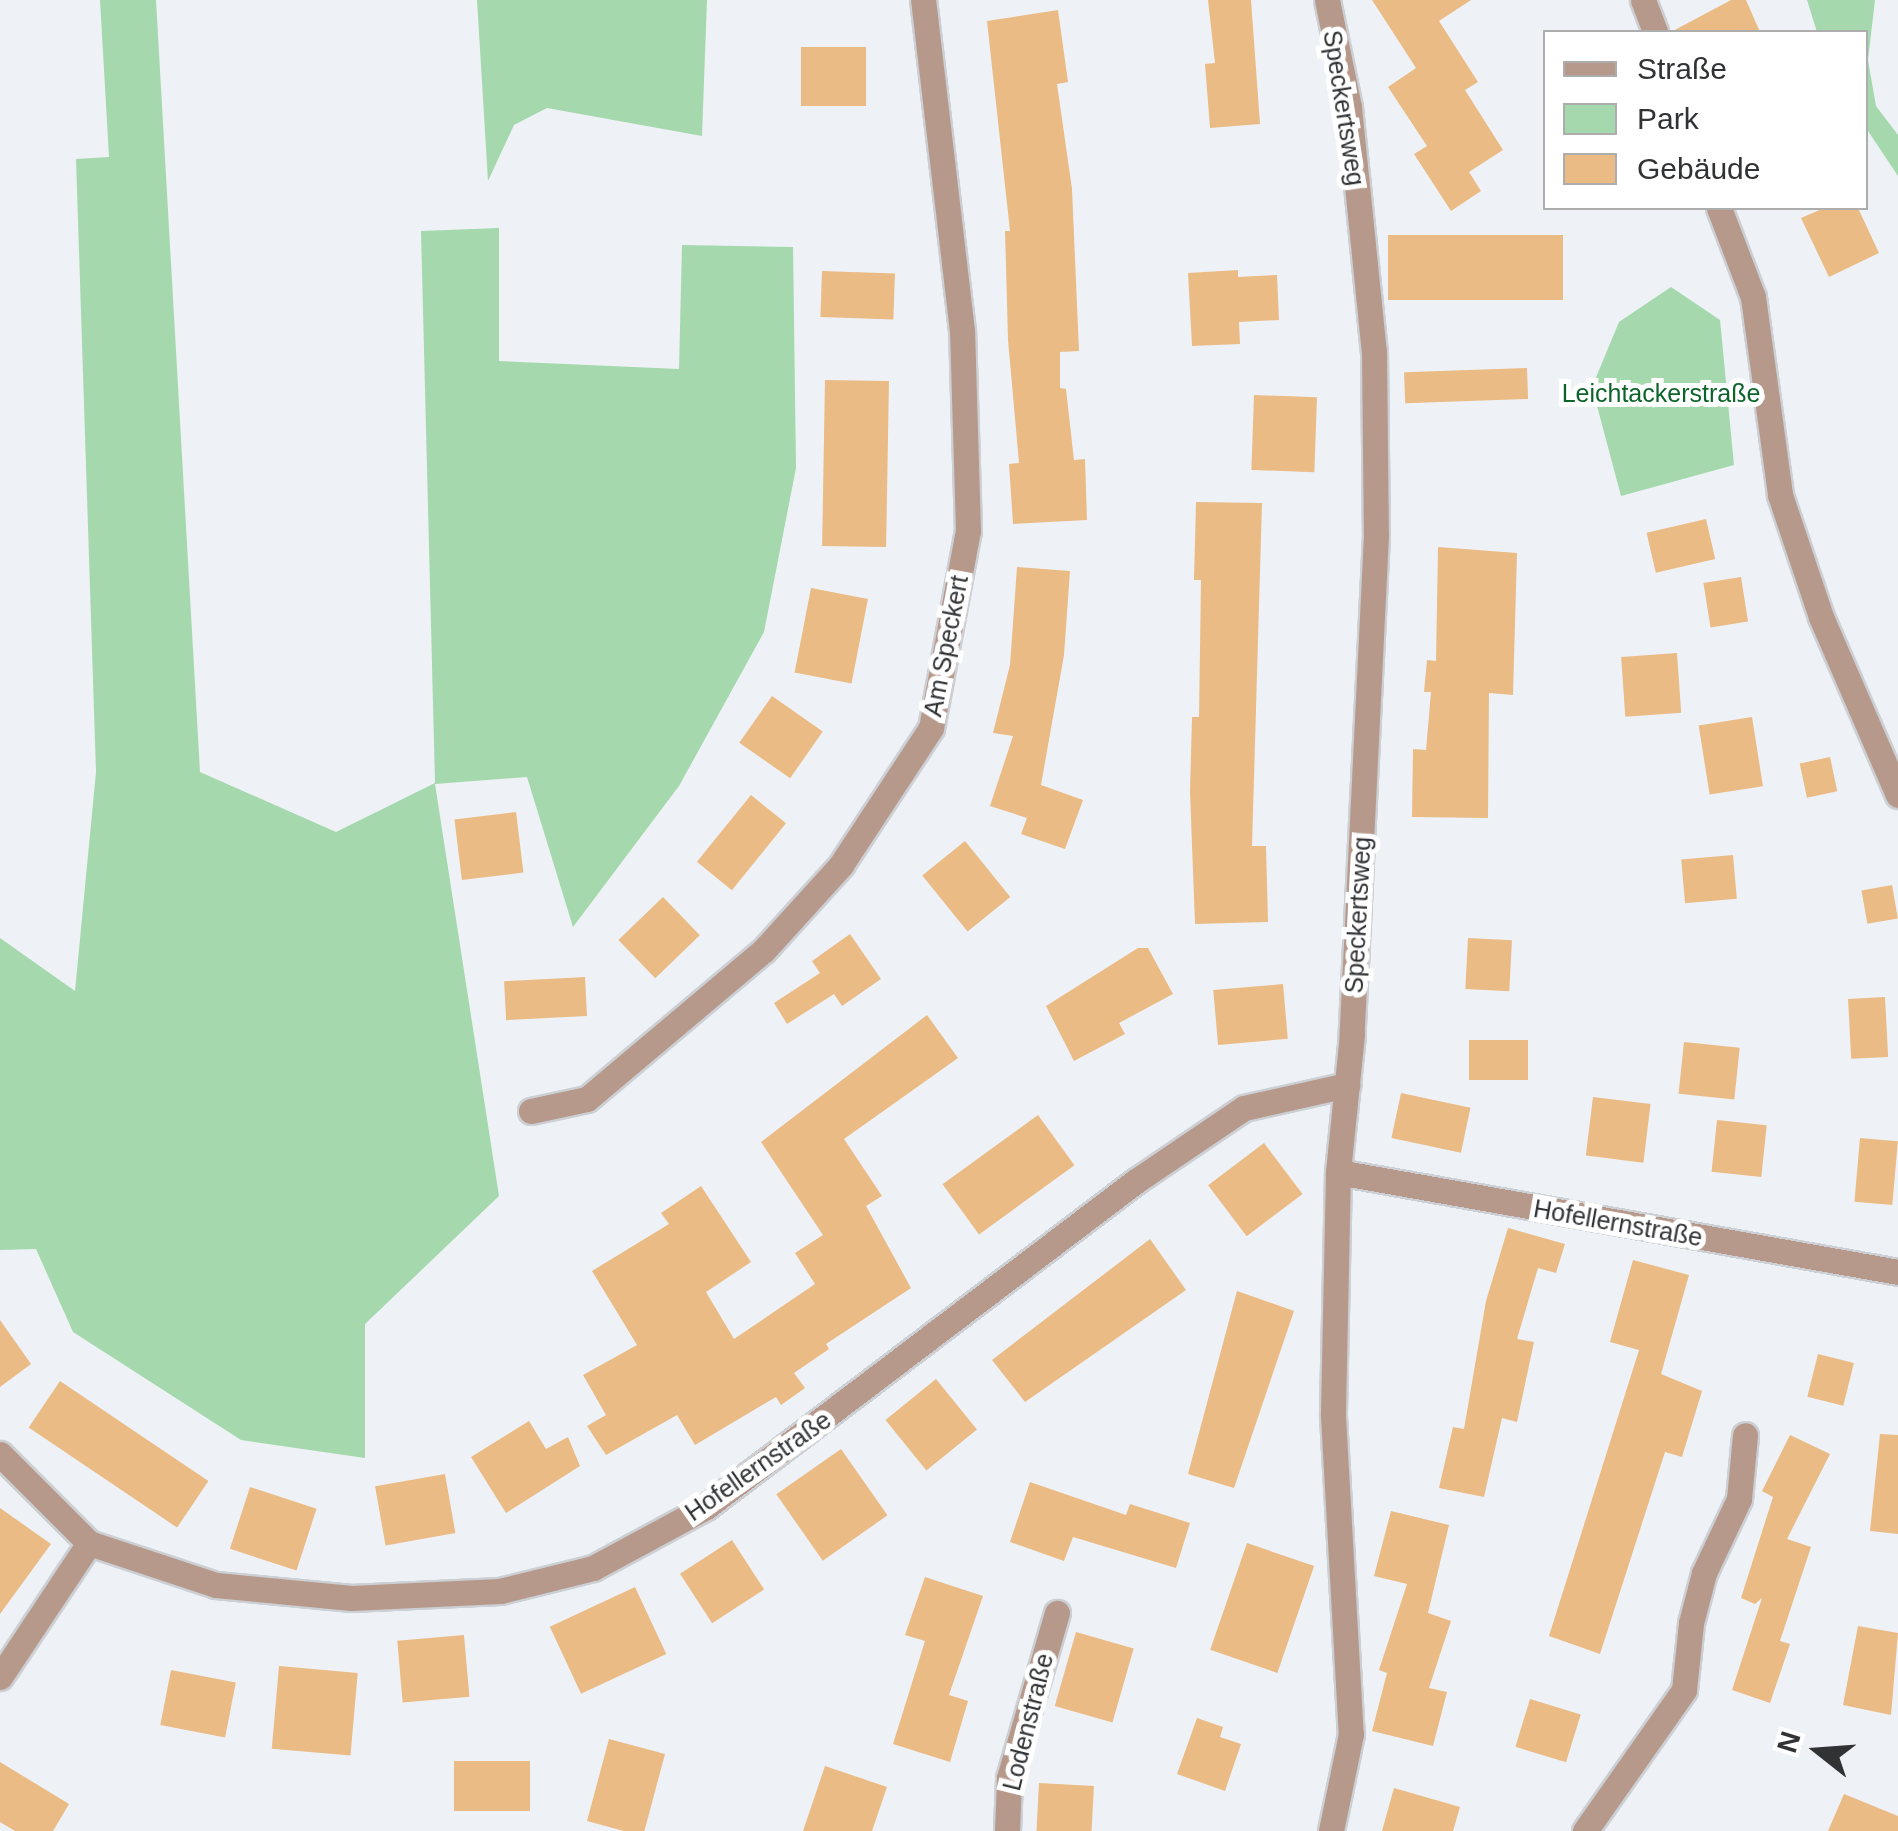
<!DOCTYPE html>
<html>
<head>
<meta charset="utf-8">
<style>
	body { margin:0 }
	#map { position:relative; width:1898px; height:1831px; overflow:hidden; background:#eef2f6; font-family:Arial,sans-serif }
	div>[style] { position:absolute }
	.green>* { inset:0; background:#a5d8ac }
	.building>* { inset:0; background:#eabb85; transform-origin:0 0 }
	.roads { filter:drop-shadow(2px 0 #cccfd3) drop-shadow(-2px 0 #cccfd3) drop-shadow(0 2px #cccfd3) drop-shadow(0 -2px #cccfd3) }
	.minor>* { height:25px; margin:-12.5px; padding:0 12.5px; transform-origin:12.5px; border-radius:12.5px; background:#b6998b }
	span { translate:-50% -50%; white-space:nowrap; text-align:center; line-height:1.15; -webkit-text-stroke:10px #fff; paint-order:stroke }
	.street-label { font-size:25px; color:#313234 }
	.park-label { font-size:25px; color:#0d642b }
	.legend { position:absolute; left:1543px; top:30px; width:325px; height:180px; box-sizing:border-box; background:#fff; border:2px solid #adadae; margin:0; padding:12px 18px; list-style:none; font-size:30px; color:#313234 }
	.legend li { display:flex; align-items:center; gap:20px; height:50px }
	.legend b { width:50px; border:2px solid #adadae }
	.north { position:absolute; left:1768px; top:1701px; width:100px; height:100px; -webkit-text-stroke:8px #fff; paint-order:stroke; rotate:287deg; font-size:28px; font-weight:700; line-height:40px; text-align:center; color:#313234 }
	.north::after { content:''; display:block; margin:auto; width:35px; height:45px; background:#313234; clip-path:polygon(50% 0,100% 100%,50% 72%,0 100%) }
</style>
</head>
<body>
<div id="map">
	<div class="green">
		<i style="clip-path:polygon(100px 0,156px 0,200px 772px,336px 832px,435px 783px,421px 231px,499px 228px,499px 361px,679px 369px,682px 245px,793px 247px,796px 468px,764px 632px,679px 786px,573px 927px,527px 777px,435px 784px,499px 1196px,365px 1324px,365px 1458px,241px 1440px,73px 1332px,36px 1249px,0 1250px,0 938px,75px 991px,96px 772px,76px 159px,109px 157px)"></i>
		<i style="clip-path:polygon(477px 0,707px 0,702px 136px,547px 108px,514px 125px,488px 181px)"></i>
		<i style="clip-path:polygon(1807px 0,1875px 0,1868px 60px,1876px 106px,1898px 135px,1898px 176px,1866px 128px,1866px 32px,1817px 32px)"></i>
		<i style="clip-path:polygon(1671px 287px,1720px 320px,1734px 465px,1621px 496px,1592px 387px,1619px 322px)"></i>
	</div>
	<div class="building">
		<i style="clip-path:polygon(1208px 0,1251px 0,1260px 124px,1210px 128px,1205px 64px,1215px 63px)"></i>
		<i style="clip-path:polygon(1372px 0,1471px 0,1439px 21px,1478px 82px,1465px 90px,1503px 150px,1469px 172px,1481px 191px,1451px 211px,1414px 154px,1427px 146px,1388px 87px,1416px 68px)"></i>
		<i style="clip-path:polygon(1731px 0,1746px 0,1760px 32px,1671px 32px)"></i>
		<i style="clip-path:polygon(1058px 10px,1068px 82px,1057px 84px,1072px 189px,1079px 351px,1060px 352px,1060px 388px,1066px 389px,1074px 460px,1085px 459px,1087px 520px,1013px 524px,1009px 464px,1019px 463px,1008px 340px,1005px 231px,1010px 231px,987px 21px)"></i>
		<i style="left:801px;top:47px;width:65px;height:59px"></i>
		<i style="clip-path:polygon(1824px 208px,1858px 208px,1879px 253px,1829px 277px,1801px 218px)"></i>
		<i style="left:1388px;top:235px;width:175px;height:65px"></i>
		<i style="clip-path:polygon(1238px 270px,1238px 277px,1277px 275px,1279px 320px,1239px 322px,1240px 344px,1192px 346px,1188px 273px)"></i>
		<i style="left:822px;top:271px;width:73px;height:46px;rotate:2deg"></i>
		<i style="left:1527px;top:368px;width:31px;height:123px;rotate:88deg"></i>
		<i style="left:825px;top:380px;width:64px;height:166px;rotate:1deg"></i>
		<i style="left:1254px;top:395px;width:63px;height:75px;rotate:2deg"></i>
		<i style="clip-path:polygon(1196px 502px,1262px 503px,1252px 846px,1266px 846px,1268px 922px,1195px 924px,1190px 792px,1192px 717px,1199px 717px,1201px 580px,1194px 580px)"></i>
		<i style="left:1706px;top:519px;width:41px;height:61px;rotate:77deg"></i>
		<i style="clip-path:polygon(1438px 547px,1517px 553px,1513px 695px,1489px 693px,1488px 818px,1412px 817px,1413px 749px,1426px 750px,1431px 692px,1424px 692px,1427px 660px,1436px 661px)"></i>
		<i style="clip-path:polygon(1017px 567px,1070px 571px,1064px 655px,1041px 785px,1083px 800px,1065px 849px,1021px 834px,1027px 818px,990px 806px,1013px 736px,993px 733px,1010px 665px)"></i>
		<i style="left:1741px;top:577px;width:45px;height:38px;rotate:81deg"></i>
		<i style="left:811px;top:588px;width:58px;height:86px;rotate:11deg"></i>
		<i style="left:1677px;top:653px;width:60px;height:56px;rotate:86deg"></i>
		<i style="left:772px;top:696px;width:62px;height:57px;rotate:35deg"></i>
		<i style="left:1752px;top:717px;width:70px;height:54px;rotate:81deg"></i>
		<i style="left:1830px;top:757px;width:35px;height:31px;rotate:78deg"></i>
		<i style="left:751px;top:795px;width:45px;height:86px;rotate:39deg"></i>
		<i style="left:516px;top:812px;width:61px;height:62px;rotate:83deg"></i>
		<i style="left:965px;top:841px;width:72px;height:55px;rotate:51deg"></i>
		<i style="left:1733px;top:855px;width:44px;height:52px;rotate:85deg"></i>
		<i style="left:1892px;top:885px;width:34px;height:31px;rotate:80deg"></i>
		<i style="left:663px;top:897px;width:53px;height:62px;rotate:46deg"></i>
		<i style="clip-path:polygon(850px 934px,881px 979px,842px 1006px,834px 994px,787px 1024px,774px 1003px,820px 973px,812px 961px)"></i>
		<i style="left:1468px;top:938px;width:44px;height:51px;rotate:3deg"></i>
		<i style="clip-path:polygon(1138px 948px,1148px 948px,1173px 994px,1119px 1023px,1125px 1034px,1074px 1061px,1046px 1006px)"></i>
		<i style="left:585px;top:977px;width:39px;height:81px;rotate:87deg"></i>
		<i style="left:1283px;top:984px;width:55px;height:70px;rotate:85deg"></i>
		<i style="left:1885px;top:997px;width:60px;height:37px;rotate:87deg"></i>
		<i style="clip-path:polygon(927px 1015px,958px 1058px,844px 1139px,882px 1196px,866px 1206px,911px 1288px,826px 1344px,829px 1349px,794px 1373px,805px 1388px,781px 1405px,776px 1397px,695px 1445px,677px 1415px,606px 1455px,587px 1426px,606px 1415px,583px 1375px,637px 1345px,592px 1271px,669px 1224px,661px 1213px,701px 1186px,751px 1262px,706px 1292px,734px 1339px,815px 1284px,795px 1253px,823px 1235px,761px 1142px)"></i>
		<i style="left:1469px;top:1040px;width:59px;height:40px"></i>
		<i style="left:1684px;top:1042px;width:56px;height:52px;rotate:6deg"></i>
		<i style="left:1401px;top:1093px;width:71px;height:46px;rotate:12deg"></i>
		<i style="left:1593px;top:1097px;width:58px;height:59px;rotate:7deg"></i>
		<i style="left:1038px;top:1115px;width:62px;height:118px;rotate:54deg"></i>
		<i style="left:1717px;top:1120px;width:50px;height:52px;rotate:6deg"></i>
		<i style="left:1860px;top:1138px;width:38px;height:64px;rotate:5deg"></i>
		<i style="left:1264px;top:1143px;width:64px;height:70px;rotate:53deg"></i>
		<i style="clip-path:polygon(1508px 1228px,1565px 1244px,1556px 1273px,1538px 1268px,1517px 1339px,1534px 1342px,1517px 1422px,1502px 1418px,1484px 1497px,1439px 1488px,1453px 1427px,1464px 1429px,1486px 1301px)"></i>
		<i style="clip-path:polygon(1150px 1239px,1186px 1290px,1025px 1402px,992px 1360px)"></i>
		<i style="clip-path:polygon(1633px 1260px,1689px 1275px,1661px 1374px,1702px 1391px,1682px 1457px,1665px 1452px,1600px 1654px,1549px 1636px,1639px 1350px,1610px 1342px)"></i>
		<i style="clip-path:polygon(1237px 1291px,1294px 1311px,1234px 1488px,1188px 1474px)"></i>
		<i style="clip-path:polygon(0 1320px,31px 1364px,0 1387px)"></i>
		<i style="left:1818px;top:1354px;width:37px;height:44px;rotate:14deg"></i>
		<i style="left:936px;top:1379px;width:65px;height:65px;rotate:51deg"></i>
		<i style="left:60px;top:1381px;width:179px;height:56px;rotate:34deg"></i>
		<i style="clip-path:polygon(529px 1421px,546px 1449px,568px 1437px,580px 1466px,506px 1513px,471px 1457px)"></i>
		<i style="clip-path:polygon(1880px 1434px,1898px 1435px,1898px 1534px,1870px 1531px)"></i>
		<i style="clip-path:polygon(1790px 1435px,1830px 1454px,1787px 1539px,1811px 1547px,1780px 1641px,1790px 1644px,1770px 1703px,1732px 1690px,1762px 1598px,1755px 1604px,1741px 1598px,1773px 1497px,1762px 1491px)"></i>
		<i style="left:841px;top:1449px;width:81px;height:79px;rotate:55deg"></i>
		<i style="left:445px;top:1474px;width:60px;height:71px;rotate:80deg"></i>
		<i style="clip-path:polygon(1030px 1482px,1126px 1515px,1130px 1504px,1190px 1523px,1176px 1568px,1073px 1537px,1064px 1561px,1010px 1542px)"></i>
		<i style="left:250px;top:1487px;width:70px;height:65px;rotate:18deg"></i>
		<i style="clip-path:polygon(0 1508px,51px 1544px,0 1614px)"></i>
		<i style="clip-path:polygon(1391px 1511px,1449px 1525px,1428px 1613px,1451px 1621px,1429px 1688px,1447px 1692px,1433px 1746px,1372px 1731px,1387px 1673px,1379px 1670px,1407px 1584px,1374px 1576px)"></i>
		<i style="left:732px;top:1540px;width:59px;height:62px;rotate:57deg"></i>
		<i style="left:1247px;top:1543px;width:71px;height:113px;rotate:19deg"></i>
		<i style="clip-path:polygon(925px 1577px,983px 1596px,949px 1695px,968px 1701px,950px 1762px,893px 1744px,925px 1641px,905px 1635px)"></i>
		<i style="left:635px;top:1587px;width:74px;height:94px;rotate:65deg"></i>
		<i style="clip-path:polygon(1858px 1626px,1898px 1633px,1891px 1715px,1843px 1705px)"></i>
		<i style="left:1076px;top:1632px;width:60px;height:77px;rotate:16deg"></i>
		<i style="left:464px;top:1635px;width:62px;height:67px;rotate:85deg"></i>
		<i style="left:279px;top:1666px;width:79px;height:83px;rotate:5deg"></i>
		<i style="left:171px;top:1670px;width:66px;height:56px;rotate:11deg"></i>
		<i style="left:1530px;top:1699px;width:53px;height:50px;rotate:17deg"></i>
		<i style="clip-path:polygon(1197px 1718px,1223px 1727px,1220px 1737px,1241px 1744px,1225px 1791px,1177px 1774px)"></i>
		<i style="left:609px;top:1739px;width:58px;height:85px;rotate:15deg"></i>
		<i style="left:530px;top:1761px;width:50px;height:76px;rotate:90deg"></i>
		<i style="clip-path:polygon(0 1762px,69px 1804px,53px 1831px,15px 1831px,0 1822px)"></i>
		<i style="clip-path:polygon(825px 1766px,887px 1787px,872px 1831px,803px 1831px)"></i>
		<i style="left:1039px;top:1783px;width:55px;height:48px;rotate:3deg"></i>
		<i style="clip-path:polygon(1394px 1788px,1460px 1807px,1453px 1831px,1382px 1831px)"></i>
		<i style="clip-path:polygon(1844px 1794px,1898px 1816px,1898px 1831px,1828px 1831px)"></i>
	</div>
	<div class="roads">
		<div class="minor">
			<i style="left:1327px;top:0;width:109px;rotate:78.4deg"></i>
			<i style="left:1349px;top:107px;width:246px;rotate:84.2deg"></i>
			<i style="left:1374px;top:352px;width:183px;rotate:89.4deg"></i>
			<i style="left:1376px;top:535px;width:500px;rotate:92.8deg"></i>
			<i style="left:1352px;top:1034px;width:139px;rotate:95.8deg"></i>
			<i style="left:1338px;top:1172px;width:244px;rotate:91.2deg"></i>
			<i style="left:1333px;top:1416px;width:319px;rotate:86.8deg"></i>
			<i style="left:1351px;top:1734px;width:99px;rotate:101.7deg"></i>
			<i style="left:1643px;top:0;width:34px;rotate:69deg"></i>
			<i style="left:1719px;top:208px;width:95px;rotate:69.1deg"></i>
			<i style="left:1753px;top:297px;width:200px;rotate:82.2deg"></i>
			<i style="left:1780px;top:495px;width:129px;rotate:71.4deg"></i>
			<i style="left:1821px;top:617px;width:194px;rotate:66.6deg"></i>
			<i style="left:531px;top:1111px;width:57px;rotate:-12.1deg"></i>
			<i style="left:587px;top:1099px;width:231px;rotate:-40.1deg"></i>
			<i style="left:764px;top:950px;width:115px;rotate:-47.8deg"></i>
			<i style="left:841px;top:865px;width:164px;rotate:-56.7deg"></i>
			<i style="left:931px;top:728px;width:200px;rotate:-79.4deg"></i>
			<i style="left:968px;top:531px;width:200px;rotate:-91.7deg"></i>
			<i style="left:962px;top:331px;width:333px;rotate:-96.7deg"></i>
			<i style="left:1338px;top:1172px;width:569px;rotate:10.12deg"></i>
			<i style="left:0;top:1454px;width:126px;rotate:45deg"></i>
			<i style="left:89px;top:1543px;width:134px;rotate:18.3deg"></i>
			<i style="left:216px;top:1585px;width:136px;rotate:5.5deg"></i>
			<i style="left:351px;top:1598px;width:149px;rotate:-2.7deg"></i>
			<i style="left:500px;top:1591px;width:96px;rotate:-13.9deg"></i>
			<i style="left:593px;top:1568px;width:128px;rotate:-28.4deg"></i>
			<i style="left:706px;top:1507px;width:540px;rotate:-37.17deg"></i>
			<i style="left:1136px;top:1181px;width:130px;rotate:-34.1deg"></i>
			<i style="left:1244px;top:1108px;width:106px;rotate:-12.6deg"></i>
			<i style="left:0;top:1677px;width:161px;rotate:-56.4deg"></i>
			<i style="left:1007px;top:1831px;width:53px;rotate:-87.8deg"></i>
			<i style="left:1009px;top:1778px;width:172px;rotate:-73.8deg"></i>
			<i style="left:1585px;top:1831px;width:172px;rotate:-54.9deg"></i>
			<i style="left:1684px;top:1690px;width:67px;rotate:-84deg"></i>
			<i style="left:1691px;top:1623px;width:52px;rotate:-75.4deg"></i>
			<i style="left:1704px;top:1573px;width:82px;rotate:-64.7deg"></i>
			<i style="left:1739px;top:1499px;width:64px;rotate:-84.6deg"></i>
		</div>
	</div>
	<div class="street-label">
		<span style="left:1344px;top:108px;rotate:81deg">Speckertsweg</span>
		<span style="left:946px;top:646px;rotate:-79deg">Am Speckert</span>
		<span style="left:1358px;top:915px;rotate:-87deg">Speckertsweg</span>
		<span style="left:1618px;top:1223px;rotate:10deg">Hofellernstraße</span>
		<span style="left:758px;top:1466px;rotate:-35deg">Hofellernstraße</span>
		<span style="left:1028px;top:1722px;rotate:-76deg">Lodenstraße</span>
	</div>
	<div class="park-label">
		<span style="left:1661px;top:393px">Leichtackerstraße</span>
	</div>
	<ul class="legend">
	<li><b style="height:12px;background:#b6998b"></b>Straße</li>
	<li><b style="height:28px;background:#a5d8ac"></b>Park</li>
	<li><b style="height:28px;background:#eabb85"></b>Gebäude</li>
	</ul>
	<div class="north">N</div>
</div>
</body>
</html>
